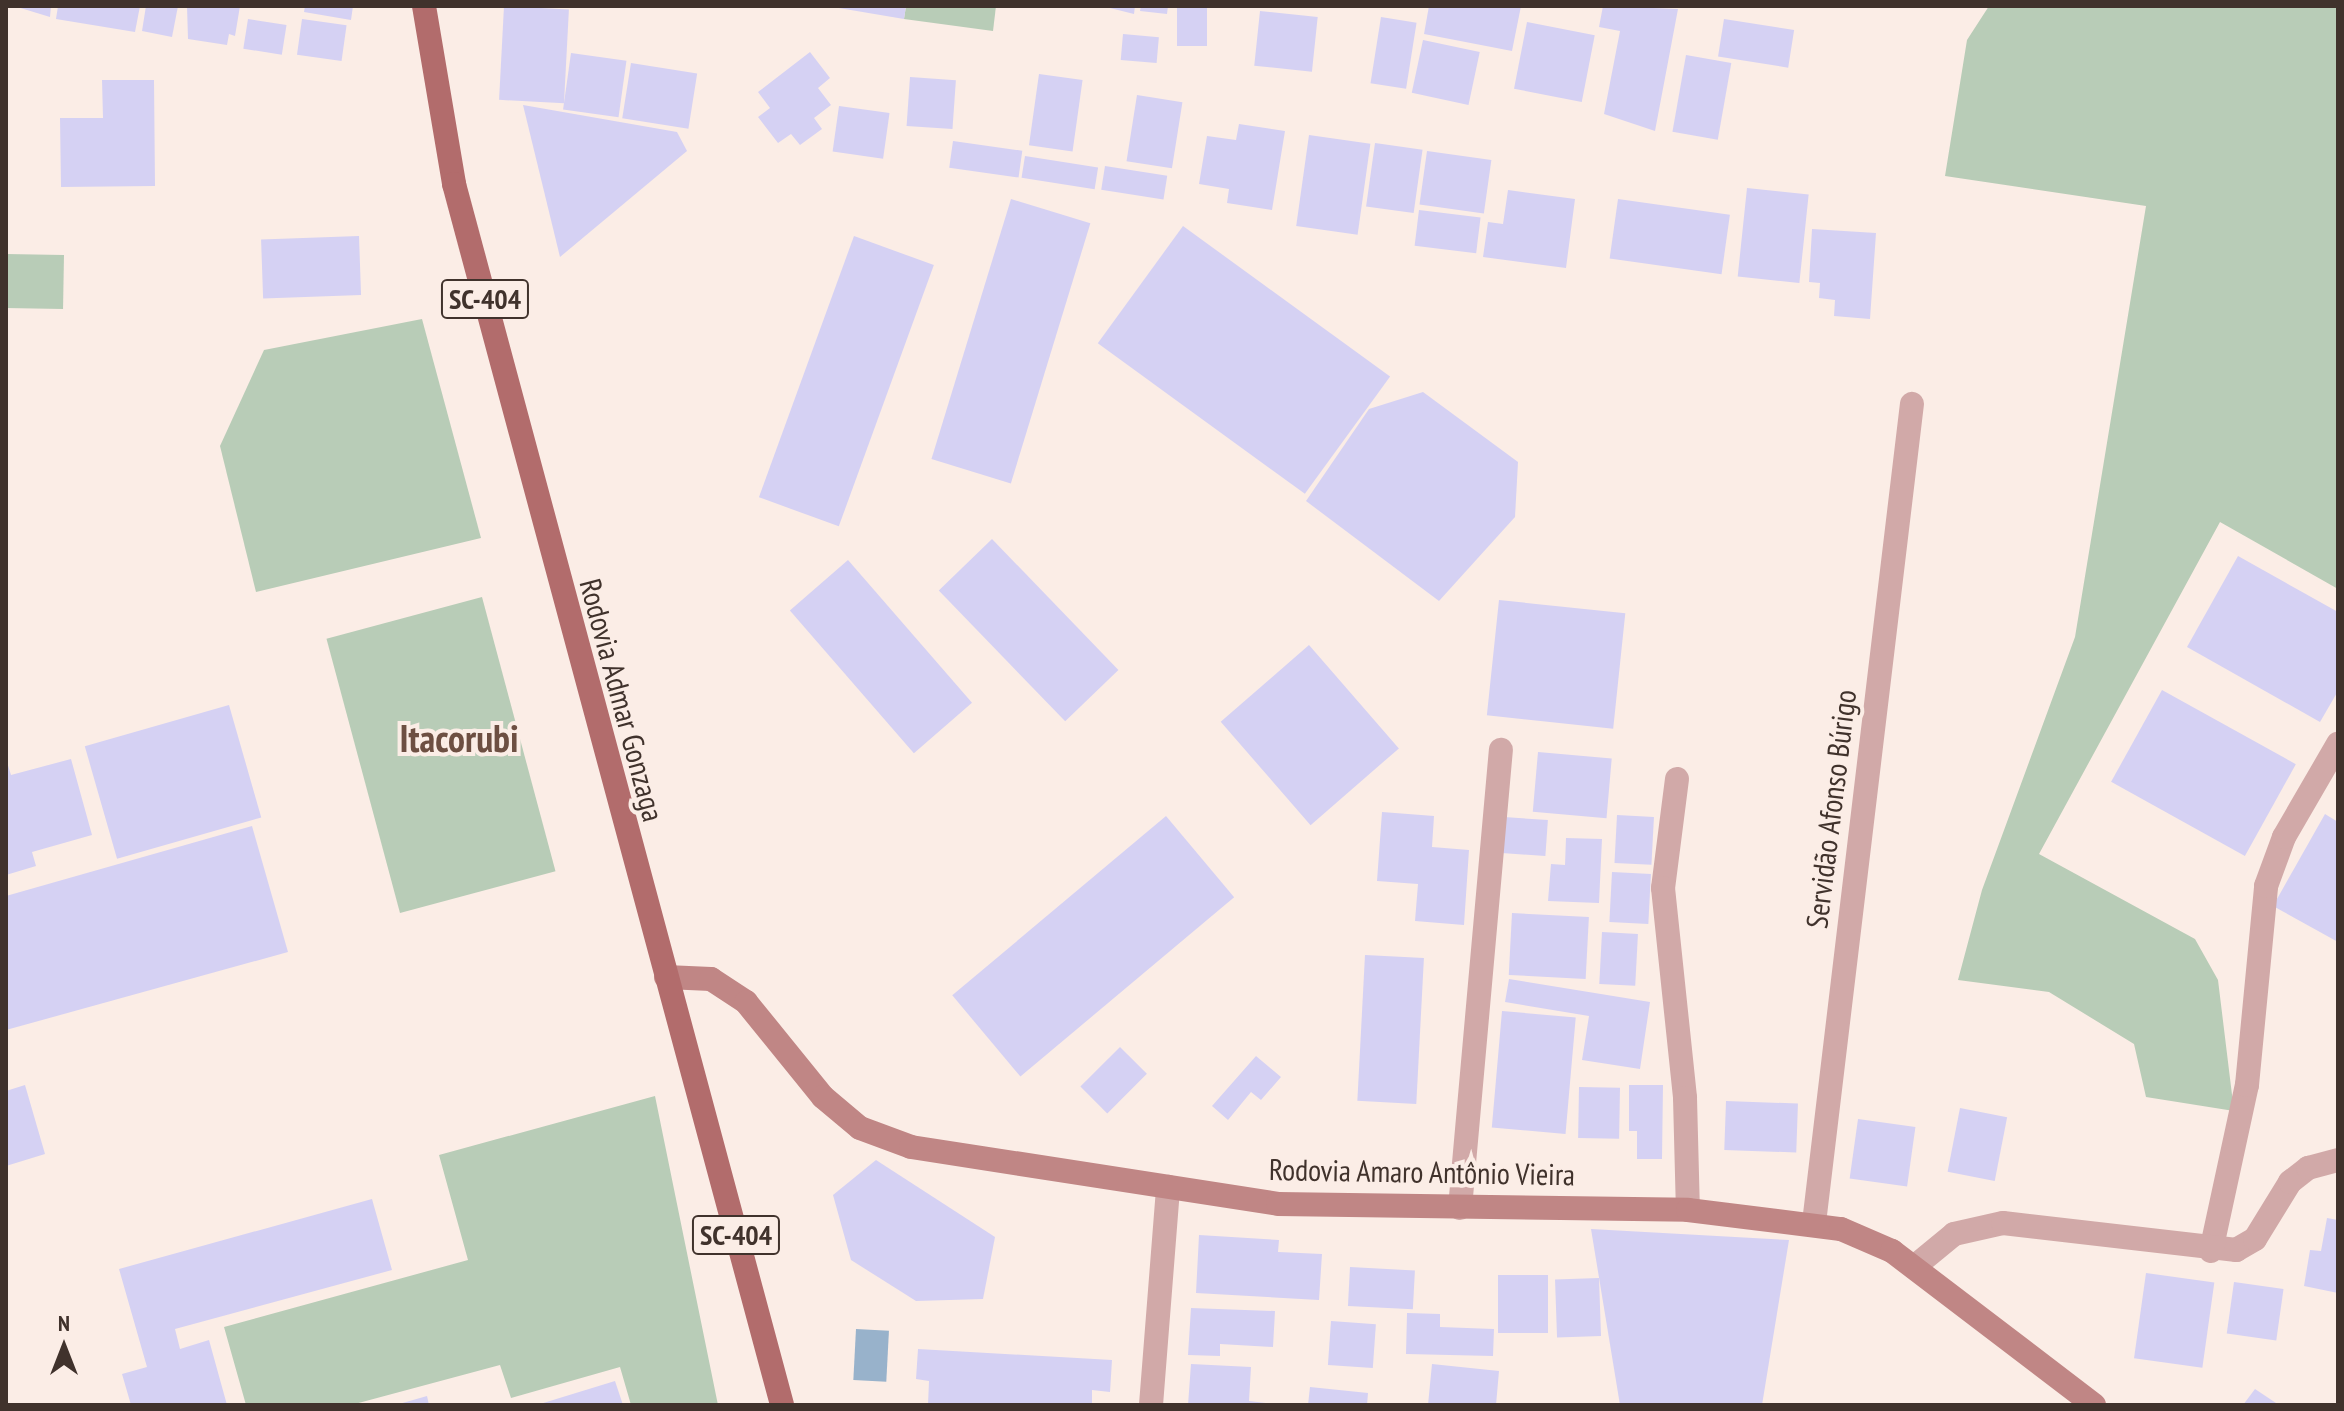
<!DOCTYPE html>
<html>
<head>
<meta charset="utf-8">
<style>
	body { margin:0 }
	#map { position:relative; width:2344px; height:1411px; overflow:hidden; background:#fbede6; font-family:"PT Sans Narrow",sans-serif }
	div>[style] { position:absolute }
	.green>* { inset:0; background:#b8ccb7; transform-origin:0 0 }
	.water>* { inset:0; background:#98b2cb; transform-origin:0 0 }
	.building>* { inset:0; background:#d5d1f3; transform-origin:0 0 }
	.minor>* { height:24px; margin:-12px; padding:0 12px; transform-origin:12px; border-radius:12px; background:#d1a9a8 }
	.secondary>* { height:24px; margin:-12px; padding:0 12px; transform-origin:12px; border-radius:12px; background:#c08685 }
	.primary>* { height:24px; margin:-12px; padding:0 12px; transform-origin:12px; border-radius:12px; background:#b26c6c }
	span { translate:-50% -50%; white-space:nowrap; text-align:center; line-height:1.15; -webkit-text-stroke:8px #fbede6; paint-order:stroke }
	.shield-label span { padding:2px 6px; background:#fbede6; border:2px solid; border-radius:6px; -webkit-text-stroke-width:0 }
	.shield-label { font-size:28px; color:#40322c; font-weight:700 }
	.street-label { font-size:30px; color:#40322c }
	.district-label { font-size:38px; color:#6d4f42; font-weight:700 }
	.frame { position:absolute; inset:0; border:8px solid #40322c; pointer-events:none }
	.north { position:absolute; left:24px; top:1307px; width:80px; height:80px; -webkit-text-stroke:6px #fbede6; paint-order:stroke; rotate:0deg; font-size:22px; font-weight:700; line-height:32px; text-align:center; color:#40322c }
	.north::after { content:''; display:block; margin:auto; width:28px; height:36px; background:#40322c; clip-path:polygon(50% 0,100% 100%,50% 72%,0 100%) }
</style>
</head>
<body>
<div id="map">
	<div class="green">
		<i style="clip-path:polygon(906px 6px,996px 6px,993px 31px,904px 19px)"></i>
		<i style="clip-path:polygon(1989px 6px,2338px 6px,2338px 589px,2220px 522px,2039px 854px,2195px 939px,2218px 980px,2234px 1111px,2146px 1097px,2134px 1044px,2049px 992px,1958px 980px,1982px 890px,2075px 637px,2146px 206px,1945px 176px,1967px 40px)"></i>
		<i style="left:6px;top:254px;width:58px;height:54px;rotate:1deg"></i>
		<i style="clip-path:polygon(422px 319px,481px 538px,256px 592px,220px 446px,264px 350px)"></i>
		<i style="left:482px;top:597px;width:284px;height:161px;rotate:75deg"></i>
		<i style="clip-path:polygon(655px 1096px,718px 1405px,631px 1405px,620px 1367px,511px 1398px,500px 1365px,351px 1405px,246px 1405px,224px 1327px,468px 1260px,439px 1155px)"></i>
	</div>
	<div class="water">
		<i style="left:856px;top:1329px;width:33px;height:51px;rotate:3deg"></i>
	</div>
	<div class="building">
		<i style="clip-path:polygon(14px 6px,51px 6px,50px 17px)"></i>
		<i style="clip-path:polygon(58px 6px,140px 6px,135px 32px,56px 19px)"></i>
		<i style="clip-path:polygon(146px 6px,178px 6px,172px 37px,142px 31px)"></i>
		<i style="clip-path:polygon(187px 6px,240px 6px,235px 36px,229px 34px,227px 45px,188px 39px)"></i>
		<i style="clip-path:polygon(305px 6px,353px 6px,351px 20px,304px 12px)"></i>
		<i style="left:504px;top:6px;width:65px;height:94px;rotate:3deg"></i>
		<i style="clip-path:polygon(827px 6px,906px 6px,904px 19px)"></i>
		<i style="clip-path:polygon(1102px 6px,1135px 6px,1134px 14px)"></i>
		<i style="clip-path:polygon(1141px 6px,1168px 6px,1167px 14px,1140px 11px)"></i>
		<i style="left:1177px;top:6px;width:30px;height:40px"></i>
		<i style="clip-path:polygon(1429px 6px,1521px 6px,1512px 51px,1424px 34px)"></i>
		<i style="clip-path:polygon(1603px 6px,1678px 9px,1655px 131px,1604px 114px,1620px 31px,1599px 27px)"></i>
		<i style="left:1260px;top:11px;width:58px;height:55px;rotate:6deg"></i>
		<i style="left:1381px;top:17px;width:36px;height:67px;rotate:9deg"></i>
		<i style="left:248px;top:19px;width:39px;height:30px;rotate:9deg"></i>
		<i style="left:302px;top:19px;width:45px;height:36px;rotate:8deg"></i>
		<i style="left:1724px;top:19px;width:71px;height:38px;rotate:9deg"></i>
		<i style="left:1527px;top:22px;width:69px;height:68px;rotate:11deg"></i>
		<i style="left:1123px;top:34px;width:36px;height:26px;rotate:5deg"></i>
		<i style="left:1423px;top:40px;width:58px;height:54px;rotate:12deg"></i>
		<i style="clip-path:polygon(810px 52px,830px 78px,818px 88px,831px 105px,814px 118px,822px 129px,800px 145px,791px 134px,778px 143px,758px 117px,770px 108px,758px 92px)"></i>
		<i style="left:571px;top:53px;width:56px;height:57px;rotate:8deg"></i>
		<i style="left:1686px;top:55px;width:46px;height:78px;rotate:10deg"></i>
		<i style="left:631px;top:63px;width:67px;height:56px;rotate:9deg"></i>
		<i style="left:1039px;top:74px;width:44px;height:72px;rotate:8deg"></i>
		<i style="left:910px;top:77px;width:46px;height:49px;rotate:4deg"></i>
		<i style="clip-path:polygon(102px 80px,154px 80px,155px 186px,61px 187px,60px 118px,103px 118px)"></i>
		<i style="left:1137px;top:95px;width:46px;height:67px;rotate:9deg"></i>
		<i style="clip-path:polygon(523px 105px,677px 132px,687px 151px,560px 257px)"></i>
		<i style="left:839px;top:106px;width:51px;height:46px;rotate:8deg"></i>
		<i style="clip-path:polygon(1239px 124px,1285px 131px,1272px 210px,1227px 203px,1229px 189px,1199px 184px,1207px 136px,1236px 140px)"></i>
		<i style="left:1309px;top:135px;width:62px;height:92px;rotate:8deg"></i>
		<i style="left:953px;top:141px;width:70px;height:27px;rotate:8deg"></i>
		<i style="left:1375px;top:143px;width:48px;height:64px;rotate:8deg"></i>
		<i style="left:1427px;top:151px;width:65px;height:54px;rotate:8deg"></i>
		<i style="left:1025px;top:156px;width:74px;height:22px;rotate:9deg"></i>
		<i style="left:1105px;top:166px;width:63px;height:24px;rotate:9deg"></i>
		<i style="left:1747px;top:188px;width:62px;height:89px;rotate:6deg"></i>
		<i style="clip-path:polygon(1508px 190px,1575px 199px,1566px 268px,1483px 257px,1488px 222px,1503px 224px)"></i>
		<i style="left:1011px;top:199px;width:83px;height:272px;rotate:17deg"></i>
		<i style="left:1618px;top:199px;width:113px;height:60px;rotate:8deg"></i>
		<i style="left:1419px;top:210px;width:62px;height:36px;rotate:7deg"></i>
		<i style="left:1183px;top:226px;width:256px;height:145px;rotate:36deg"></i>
		<i style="clip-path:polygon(1812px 229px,1876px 233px,1870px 319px,1834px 316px,1835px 300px,1819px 298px,1820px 283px,1809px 282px)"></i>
		<i style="left:359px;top:236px;width:59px;height:98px;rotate:88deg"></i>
		<i style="left:854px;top:236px;width:85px;height:278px;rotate:20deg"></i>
		<i style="clip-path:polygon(1423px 392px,1518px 462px,1515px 517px,1439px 601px,1306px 501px,1369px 409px)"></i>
		<i style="left:992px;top:539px;width:182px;height:74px;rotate:46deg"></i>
		<i style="clip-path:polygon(2238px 556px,2338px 612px,2338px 691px,2320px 722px,2187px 647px)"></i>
		<i style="left:848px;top:560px;width:189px;height:77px;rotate:49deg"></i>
		<i style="left:1499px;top:600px;width:127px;height:116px;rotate:6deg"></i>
		<i style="left:1309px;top:645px;width:137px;height:117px;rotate:49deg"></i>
		<i style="left:2162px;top:690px;width:153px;height:105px;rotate:29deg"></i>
		<i style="left:229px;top:705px;width:117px;height:150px;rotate:74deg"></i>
		<i style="left:1538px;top:752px;width:74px;height:60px;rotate:5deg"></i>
		<i style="clip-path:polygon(6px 759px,11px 775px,71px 759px,92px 835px,32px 852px,36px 866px,6px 875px)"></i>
		<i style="clip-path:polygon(1382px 812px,1434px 816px,1432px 847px,1469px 850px,1464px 925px,1415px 921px,1418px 884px,1377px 881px)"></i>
		<i style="clip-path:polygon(2325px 814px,2338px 822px,2338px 942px,2273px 906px)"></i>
		<i style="left:1617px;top:815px;width:37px;height:48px;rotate:3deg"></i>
		<i style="left:1166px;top:816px;width:106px;height:279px;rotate:50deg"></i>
		<i style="left:1504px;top:817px;width:44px;height:36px;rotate:4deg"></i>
		<i style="clip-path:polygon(252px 826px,288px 952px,6px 1030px,6px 896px)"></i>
		<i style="clip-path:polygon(1566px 838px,1602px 839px,1599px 903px,1548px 901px,1551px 864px,1565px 865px)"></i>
		<i style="left:1612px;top:872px;width:39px;height:50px;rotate:3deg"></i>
		<i style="left:1512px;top:913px;width:77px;height:62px;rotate:3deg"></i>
		<i style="left:1602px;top:932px;width:36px;height:52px;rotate:3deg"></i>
		<i style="left:1365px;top:955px;width:59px;height:146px;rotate:3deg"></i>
		<i style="clip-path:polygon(1509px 979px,1650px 1002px,1640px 1069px,1582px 1060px,1589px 1016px,1505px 1002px)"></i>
		<i style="left:1502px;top:1011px;width:74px;height:117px;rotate:5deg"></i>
		<i style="left:1120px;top:1047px;width:38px;height:56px;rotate:45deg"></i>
		<i style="clip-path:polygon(1256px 1056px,1281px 1077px,1261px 1100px,1251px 1092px,1228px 1120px,1212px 1106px)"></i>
		<i style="clip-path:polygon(25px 1085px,45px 1154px,6px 1166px,6px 1091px)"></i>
		<i style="clip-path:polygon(1629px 1085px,1663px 1085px,1662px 1159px,1637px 1159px,1637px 1131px,1629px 1131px)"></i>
		<i style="left:1579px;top:1087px;width:41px;height:51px;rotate:1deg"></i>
		<i style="left:1726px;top:1101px;width:72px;height:49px;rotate:2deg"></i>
		<i style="left:1960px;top:1108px;width:48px;height:65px;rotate:11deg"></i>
		<i style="left:1858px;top:1119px;width:58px;height:60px;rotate:8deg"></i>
		<i style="clip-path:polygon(876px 1160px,995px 1237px,983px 1299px,916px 1301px,851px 1260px,833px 1195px)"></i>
		<i style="clip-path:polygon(372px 1199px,392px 1270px,175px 1329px,180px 1349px,209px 1340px,227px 1405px,131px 1405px,122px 1374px,147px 1367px,119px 1269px)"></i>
		<i style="clip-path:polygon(2327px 1218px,2338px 1220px,2338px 1293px,2304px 1286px,2310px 1250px,2321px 1251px)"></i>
		<i style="clip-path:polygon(1591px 1229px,1789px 1240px,1762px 1405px,1620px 1405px)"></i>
		<i style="clip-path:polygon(1199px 1235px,1279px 1240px,1278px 1252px,1322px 1254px,1319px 1300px,1196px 1293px)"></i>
		<i style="left:1350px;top:1267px;width:65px;height:39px;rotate:3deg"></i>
		<i style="left:2146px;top:1273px;width:69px;height:86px;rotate:8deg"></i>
		<i style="left:1548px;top:1275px;width:58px;height:50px;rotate:90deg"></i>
		<i style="left:1599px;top:1278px;width:58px;height:44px;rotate:88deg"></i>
		<i style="left:2234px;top:1282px;width:50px;height:52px;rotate:8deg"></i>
		<i style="clip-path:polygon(1191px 1308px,1275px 1311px,1273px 1347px,1220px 1344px,1220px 1356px,1188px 1355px)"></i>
		<i style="clip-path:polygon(1407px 1313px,1440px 1314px,1440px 1327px,1494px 1329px,1493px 1356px,1406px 1354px)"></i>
		<i style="left:1331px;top:1321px;width:45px;height:44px;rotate:4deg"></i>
		<i style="clip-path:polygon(918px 1349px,1112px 1360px,1110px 1392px,1092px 1390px,1092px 1405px,928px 1405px,929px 1381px,916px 1379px)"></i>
		<i style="clip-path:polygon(1191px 1364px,1251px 1367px,1249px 1401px,1282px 1405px,1188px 1405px)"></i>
		<i style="clip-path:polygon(1432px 1364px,1499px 1371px,1496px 1405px,1428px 1405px)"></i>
		<i style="clip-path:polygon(615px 1381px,623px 1405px,540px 1405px,540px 1404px)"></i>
		<i style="clip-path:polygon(1310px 1387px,1368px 1393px,1367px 1405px,1308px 1405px)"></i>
		<i style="clip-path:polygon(2255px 1389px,2279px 1405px,2243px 1405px)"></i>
		<i style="clip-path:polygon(427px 1396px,429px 1405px,399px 1405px,399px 1404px)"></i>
	</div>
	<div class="minor">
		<i style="left:1677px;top:779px;width:110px;rotate:97.3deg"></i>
		<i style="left:1663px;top:888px;width:211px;rotate:84deg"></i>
		<i style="left:1685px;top:1098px;width:112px;rotate:88.5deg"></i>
		<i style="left:1460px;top:1208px;width:460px;rotate:-84.9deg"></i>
		<i style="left:1814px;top:1223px;width:825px;rotate:-83.18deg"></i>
		<i style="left:2211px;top:1251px;width:170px;rotate:-77.8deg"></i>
		<i style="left:2247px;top:1085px;width:200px;rotate:-84.5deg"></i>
		<i style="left:2266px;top:886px;width:52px;rotate:-69.8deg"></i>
		<i style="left:2284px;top:837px;width:108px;rotate:-59.9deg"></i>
		<i style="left:1914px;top:1267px;width:52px;rotate:-39.5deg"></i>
		<i style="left:1954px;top:1234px;width:50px;rotate:-12.7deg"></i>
		<i style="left:2003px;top:1223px;width:235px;rotate:6.6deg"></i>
		<i style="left:2236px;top:1250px;width:22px;rotate:-30deg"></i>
		<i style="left:2255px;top:1239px;width:67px;rotate:-58.4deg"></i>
		<i style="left:2290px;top:1182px;width:23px;rotate:-38deg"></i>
		<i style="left:2308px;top:1168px;width:31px;rotate:-15deg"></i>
		<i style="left:1151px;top:1405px;width:219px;rotate:-85.5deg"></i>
	</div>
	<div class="secondary">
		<i style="left:666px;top:977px;width:45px;rotate:2.5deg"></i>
		<i style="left:711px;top:979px;width:42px;rotate:33.3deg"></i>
		<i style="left:746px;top:1002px;width:122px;rotate:51deg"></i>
		<i style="left:823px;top:1097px;width:48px;rotate:40deg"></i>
		<i style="left:860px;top:1128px;width:54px;rotate:20.4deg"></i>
		<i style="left:911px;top:1147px;width:371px;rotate:8.8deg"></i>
		<i style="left:1278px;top:1204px;width:410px;rotate:0.8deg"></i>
		<i style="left:1688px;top:1210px;width:154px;rotate:7.1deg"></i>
		<i style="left:1841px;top:1229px;width:56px;rotate:23.3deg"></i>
		<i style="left:1892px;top:1251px;width:254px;rotate:37.3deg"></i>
	</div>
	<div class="primary">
		<i style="left:424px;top:6px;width:181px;rotate:80.4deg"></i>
		<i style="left:454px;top:184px;width:1264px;rotate:74.96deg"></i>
	</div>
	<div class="shield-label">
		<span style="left:485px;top:299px">SC-404</span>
		<span style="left:736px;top:1235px">SC-404</span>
	</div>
	<div class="street-label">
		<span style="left:622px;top:700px;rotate:75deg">Rodovia Admar Gonzaga</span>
		<span style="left:1831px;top:809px;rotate:-83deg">Servidão Afonso Búrigo</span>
		<span style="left:1422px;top:1172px;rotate:1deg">Rodovia Amaro Antônio Vieira</span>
	</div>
	<div class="district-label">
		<span style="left:459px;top:738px">Itacorubi</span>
	</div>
	<div class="frame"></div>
	<div class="north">N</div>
</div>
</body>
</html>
